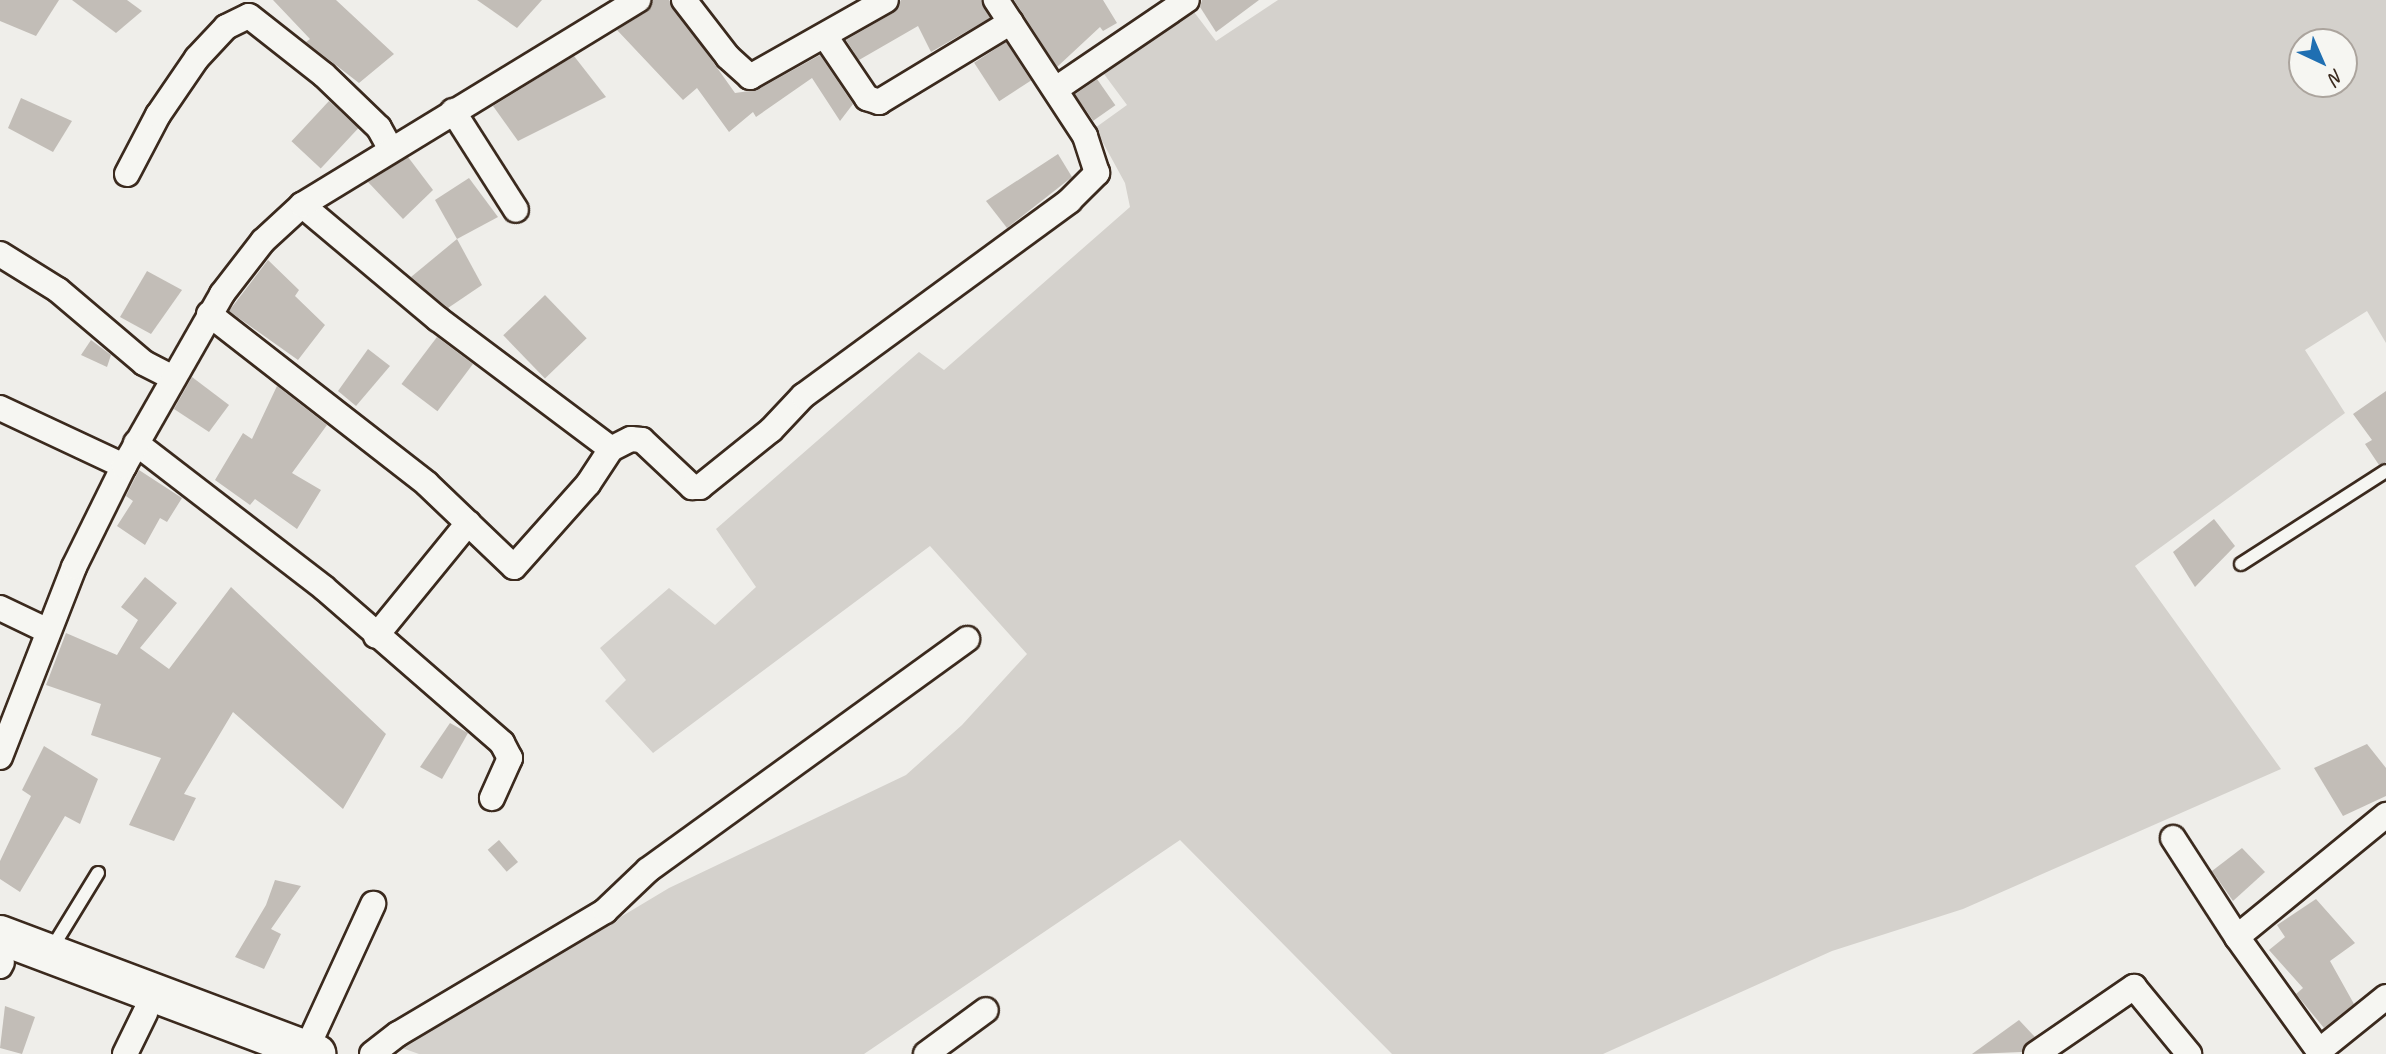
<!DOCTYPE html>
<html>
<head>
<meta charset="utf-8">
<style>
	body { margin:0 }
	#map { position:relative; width:2386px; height:1054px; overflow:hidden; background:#efeeea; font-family:Caveat,sans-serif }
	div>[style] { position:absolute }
	.green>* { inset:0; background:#d4d1cc }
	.building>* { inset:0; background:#c2bdb7; transform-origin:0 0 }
	.roads { filter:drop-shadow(2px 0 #3b2a1e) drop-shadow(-2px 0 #3b2a1e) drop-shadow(0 2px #3b2a1e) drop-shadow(0 -2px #3b2a1e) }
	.service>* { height:12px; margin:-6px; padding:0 6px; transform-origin:6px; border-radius:6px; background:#f6f6f2 }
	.minor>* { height:24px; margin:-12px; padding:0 12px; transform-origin:12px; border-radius:12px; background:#f6f6f2 }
	.trunk>* { height:38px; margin:-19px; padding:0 19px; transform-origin:19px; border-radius:19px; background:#f6f6f2 }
	span { translate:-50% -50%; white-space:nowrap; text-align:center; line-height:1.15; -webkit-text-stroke:7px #f6f6f2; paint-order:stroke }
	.north { position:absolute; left:2288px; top:28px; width:70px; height:70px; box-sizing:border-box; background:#f6f6f2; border:2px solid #aba49d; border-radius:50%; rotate:136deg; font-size:19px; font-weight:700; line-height:28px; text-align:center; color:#3b2a1e }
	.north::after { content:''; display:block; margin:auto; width:24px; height:32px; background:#1f6fb2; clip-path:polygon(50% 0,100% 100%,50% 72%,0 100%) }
</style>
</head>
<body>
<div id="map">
	<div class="green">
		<i style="clip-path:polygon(evenodd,1278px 0,2386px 0,2386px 343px,2367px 311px,2305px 350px,2345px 413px,2135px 566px,2281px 769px,1963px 909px,1832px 951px,1603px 1054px,1392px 1054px,1180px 840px,864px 1054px,419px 1054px,402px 1048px,669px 888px,906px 775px,962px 725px,1027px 654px,930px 546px,653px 753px,605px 701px,626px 680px,600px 648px,669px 588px,715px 625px,756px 587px,716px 529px,919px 352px,944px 370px,1130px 207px,1125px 183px,1095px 128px,1127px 105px,1104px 74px,1194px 12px,1216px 41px,1278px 0,2302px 42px,2344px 42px,2344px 84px,2302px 84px,2302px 42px)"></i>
	</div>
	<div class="building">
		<i style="clip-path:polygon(0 0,59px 0,36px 36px,0 21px)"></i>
		<i style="clip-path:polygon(72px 0,127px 0,142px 11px,116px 33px)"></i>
		<i style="clip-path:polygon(273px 0,336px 0,394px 54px,359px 83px,306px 42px,310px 39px)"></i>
		<i style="clip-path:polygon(477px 0,542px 0,517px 28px)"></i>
		<i style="clip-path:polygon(653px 0,669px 0,735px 93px,757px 90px,820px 55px,853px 104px,840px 121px,812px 78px,756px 117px,753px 112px,729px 132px,697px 88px,683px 100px,617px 30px,646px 12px)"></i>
		<i style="clip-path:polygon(901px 0,981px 0,990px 18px,931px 52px,918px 26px,859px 60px,846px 40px,893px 13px)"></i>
		<i style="clip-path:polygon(1014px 0,1103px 0,1117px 23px,1103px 31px,1100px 27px,1057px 67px)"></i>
		<i style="clip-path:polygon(1202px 0,1259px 0,1216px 32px,1200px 7px)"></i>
		<i style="left:1006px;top:42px;width:46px;height:38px;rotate:57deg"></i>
		<i style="clip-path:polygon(574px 56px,606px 97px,518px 141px,493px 106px)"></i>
		<i style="left:1097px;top:79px;width:32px;height:27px;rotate:55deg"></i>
		<i style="clip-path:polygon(21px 98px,72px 121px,53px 152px,8px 128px)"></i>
		<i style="left:329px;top:101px;width:40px;height:55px;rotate:43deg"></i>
		<i style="clip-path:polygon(1058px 154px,1072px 177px,1007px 228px,986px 201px)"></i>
		<i style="clip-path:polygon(408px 157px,433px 190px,403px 219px,368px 182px)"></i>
		<i style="clip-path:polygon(469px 178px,498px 217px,457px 239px,435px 200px)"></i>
		<i style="clip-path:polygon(457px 239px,482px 285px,448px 308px,411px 277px)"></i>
		<i style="clip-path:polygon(268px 260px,299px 290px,295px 296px,325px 325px,298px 360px,229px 311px)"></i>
		<i style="clip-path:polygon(147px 271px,182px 290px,151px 334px,120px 317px)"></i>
		<i style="left:545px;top:295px;width:60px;height:58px;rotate:46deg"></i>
		<i style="left:437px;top:337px;width:45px;height:59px;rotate:37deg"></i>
		<i style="clip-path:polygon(91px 340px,111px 355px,107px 367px,81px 355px)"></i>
		<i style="clip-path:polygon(368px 349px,390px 366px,356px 406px,338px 391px)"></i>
		<i style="clip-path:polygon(192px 377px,229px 405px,209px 432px,174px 409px)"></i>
		<i style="clip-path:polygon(277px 386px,327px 425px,292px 473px,321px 490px,297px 529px,255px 499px,250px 505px,215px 480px,243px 433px,252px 439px)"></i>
		<i style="clip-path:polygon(2386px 391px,2386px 462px,2379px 465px,2365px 444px,2372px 440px,2353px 414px)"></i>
		<i style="clip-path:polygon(139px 470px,182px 498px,167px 522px,160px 518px,145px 545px,117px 526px,133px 501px,126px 496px)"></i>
		<i style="clip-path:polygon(2214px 519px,2235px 546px,2195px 587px,2173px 552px)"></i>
		<i style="clip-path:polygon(145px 577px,177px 603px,140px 648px,169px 669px,231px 587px,386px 734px,343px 809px,233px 712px,184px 794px,196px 798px,174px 841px,129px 825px,161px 758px,91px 735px,101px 704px,46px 685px,66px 633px,117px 655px,138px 620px,121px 607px)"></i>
		<i style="clip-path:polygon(450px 723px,468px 733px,442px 779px,420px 767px)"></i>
		<i style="clip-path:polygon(2367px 744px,2386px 768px,2386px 796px,2343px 816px,2314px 768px)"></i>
		<i style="clip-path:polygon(44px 746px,98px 779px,80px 824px,65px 816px,20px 892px,0 879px,0 861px,31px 796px,22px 790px)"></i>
		<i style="left:499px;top:840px;width:29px;height:15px;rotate:49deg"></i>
		<i style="clip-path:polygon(2242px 848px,2265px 872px,2233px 901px,2212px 871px)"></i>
		<i style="clip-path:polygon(275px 880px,301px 886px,271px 929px,281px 934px,264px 969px,235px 957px,266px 905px)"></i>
		<i style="clip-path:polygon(2316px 899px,2355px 943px,2330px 961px,2354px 1004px,2324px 1028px,2296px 994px,2303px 988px,2269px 950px,2285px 937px,2277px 925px)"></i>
		<i style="clip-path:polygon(5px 1006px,35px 1017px,22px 1054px,0 1048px)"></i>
		<i style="clip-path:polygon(2019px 1020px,2035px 1037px,2022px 1052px,1972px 1054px)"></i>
	</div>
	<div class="roads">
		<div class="service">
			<i style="left:2241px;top:564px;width:172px;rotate:-32.7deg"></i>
			<i style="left:52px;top:948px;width:88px;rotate:-58.5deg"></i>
		</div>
		<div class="minor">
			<i style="left:684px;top:0;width:72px;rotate:52.3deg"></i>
			<i style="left:728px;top:57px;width:30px;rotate:42deg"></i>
			<i style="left:750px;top:77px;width:156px;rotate:-29.5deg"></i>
			<i style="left:825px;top:36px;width:75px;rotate:55.9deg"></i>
			<i style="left:867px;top:98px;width:13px;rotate:18deg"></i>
			<i style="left:879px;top:102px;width:154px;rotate:-31.2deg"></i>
			<i style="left:1056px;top:89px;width:158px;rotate:-34.2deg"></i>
			<i style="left:453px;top:111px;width:117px;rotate:57.5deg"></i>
			<i style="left:127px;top:174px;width:67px;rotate:-62.3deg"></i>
			<i style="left:158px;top:115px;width:69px;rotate:-55.6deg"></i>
			<i style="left:197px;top:58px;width:42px;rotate:-46.9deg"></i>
			<i style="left:226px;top:27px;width:25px;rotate:-26deg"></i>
			<i style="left:249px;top:16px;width:95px;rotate:38.2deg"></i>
			<i style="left:324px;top:75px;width:76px;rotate:43.9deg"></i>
			<i style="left:379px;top:128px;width:23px;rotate:61deg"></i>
			<i style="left:302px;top:205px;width:177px;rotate:40deg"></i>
			<i style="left:438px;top:319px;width:216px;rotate:36.9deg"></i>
			<i style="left:611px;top:449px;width:22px;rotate:-27deg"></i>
			<i style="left:631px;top:439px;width:11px;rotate:5deg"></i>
			<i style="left:642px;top:440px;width:69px;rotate:43.2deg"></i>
			<i style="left:692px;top:487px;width:8px"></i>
			<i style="left:700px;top:487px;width:91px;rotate:-38.8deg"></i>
			<i style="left:771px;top:430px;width:47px;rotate:-46.7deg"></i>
			<i style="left:803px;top:396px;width:330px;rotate:-36.2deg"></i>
			<i style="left:1069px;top:201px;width:40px;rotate:-45deg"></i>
			<i style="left:1097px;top:173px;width:39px;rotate:-108deg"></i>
			<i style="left:1085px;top:136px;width:163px;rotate:-123.2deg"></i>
			<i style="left:0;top:254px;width:68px;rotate:31.8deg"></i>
			<i style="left:58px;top:290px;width:113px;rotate:40.3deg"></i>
			<i style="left:144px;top:363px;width:31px;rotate:27deg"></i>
			<i style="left:209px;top:314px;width:276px;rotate:37.9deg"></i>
			<i style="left:427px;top:484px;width:120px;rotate:43.7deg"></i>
			<i style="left:514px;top:567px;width:111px;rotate:-48.3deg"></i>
			<i style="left:588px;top:484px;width:42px;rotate:-56.7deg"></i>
			<i style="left:0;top:408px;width:137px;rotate:25.1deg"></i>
			<i style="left:136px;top:443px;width:237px;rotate:37.6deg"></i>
			<i style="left:324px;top:588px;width:236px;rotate:41deg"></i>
			<i style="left:502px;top:743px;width:17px;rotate:62deg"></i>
			<i style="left:510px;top:758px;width:44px;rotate:114.2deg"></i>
			<i style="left:0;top:608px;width:53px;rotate:25.6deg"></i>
			<i style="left:376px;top:636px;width:146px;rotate:-50.8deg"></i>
			<i style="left:0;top:757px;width:204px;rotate:-68.7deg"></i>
			<i style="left:74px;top:567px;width:113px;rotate:-63.7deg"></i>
			<i style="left:124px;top:466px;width:198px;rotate:-60.3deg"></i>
			<i style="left:222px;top:294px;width:67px;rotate:-52.3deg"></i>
			<i style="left:263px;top:241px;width:53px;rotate:-42.7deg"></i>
			<i style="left:302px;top:205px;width:394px;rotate:-31.4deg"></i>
			<i style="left:2173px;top:838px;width:118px;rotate:57.1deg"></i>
			<i style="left:0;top:966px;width:4px;rotate:-63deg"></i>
			<i style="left:306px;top:1050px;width:161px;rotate:-65.3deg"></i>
			<i style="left:2319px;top:1051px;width:86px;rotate:-38.9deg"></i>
			<i style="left:125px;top:1054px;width:46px;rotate:-64deg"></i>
			<i style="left:372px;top:1054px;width:33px;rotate:-38deg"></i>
			<i style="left:398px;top:1034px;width:241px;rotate:-30.7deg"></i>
			<i style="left:605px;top:911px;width:59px;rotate:-43.6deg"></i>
			<i style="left:648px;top:870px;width:394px;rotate:-35.9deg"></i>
			<i style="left:926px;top:1054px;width:74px;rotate:-36.3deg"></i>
			<i style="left:2036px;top:1054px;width:119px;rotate:-34.4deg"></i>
			<i style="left:2134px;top:987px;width:87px;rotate:50.6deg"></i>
			<i style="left:2321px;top:1054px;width:144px;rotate:-125.7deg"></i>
			<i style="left:2237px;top:937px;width:193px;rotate:-39.3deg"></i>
		</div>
		<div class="trunk">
			<i style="left:0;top:935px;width:338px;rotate:20.6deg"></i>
		</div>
	</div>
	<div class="north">N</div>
</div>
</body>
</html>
